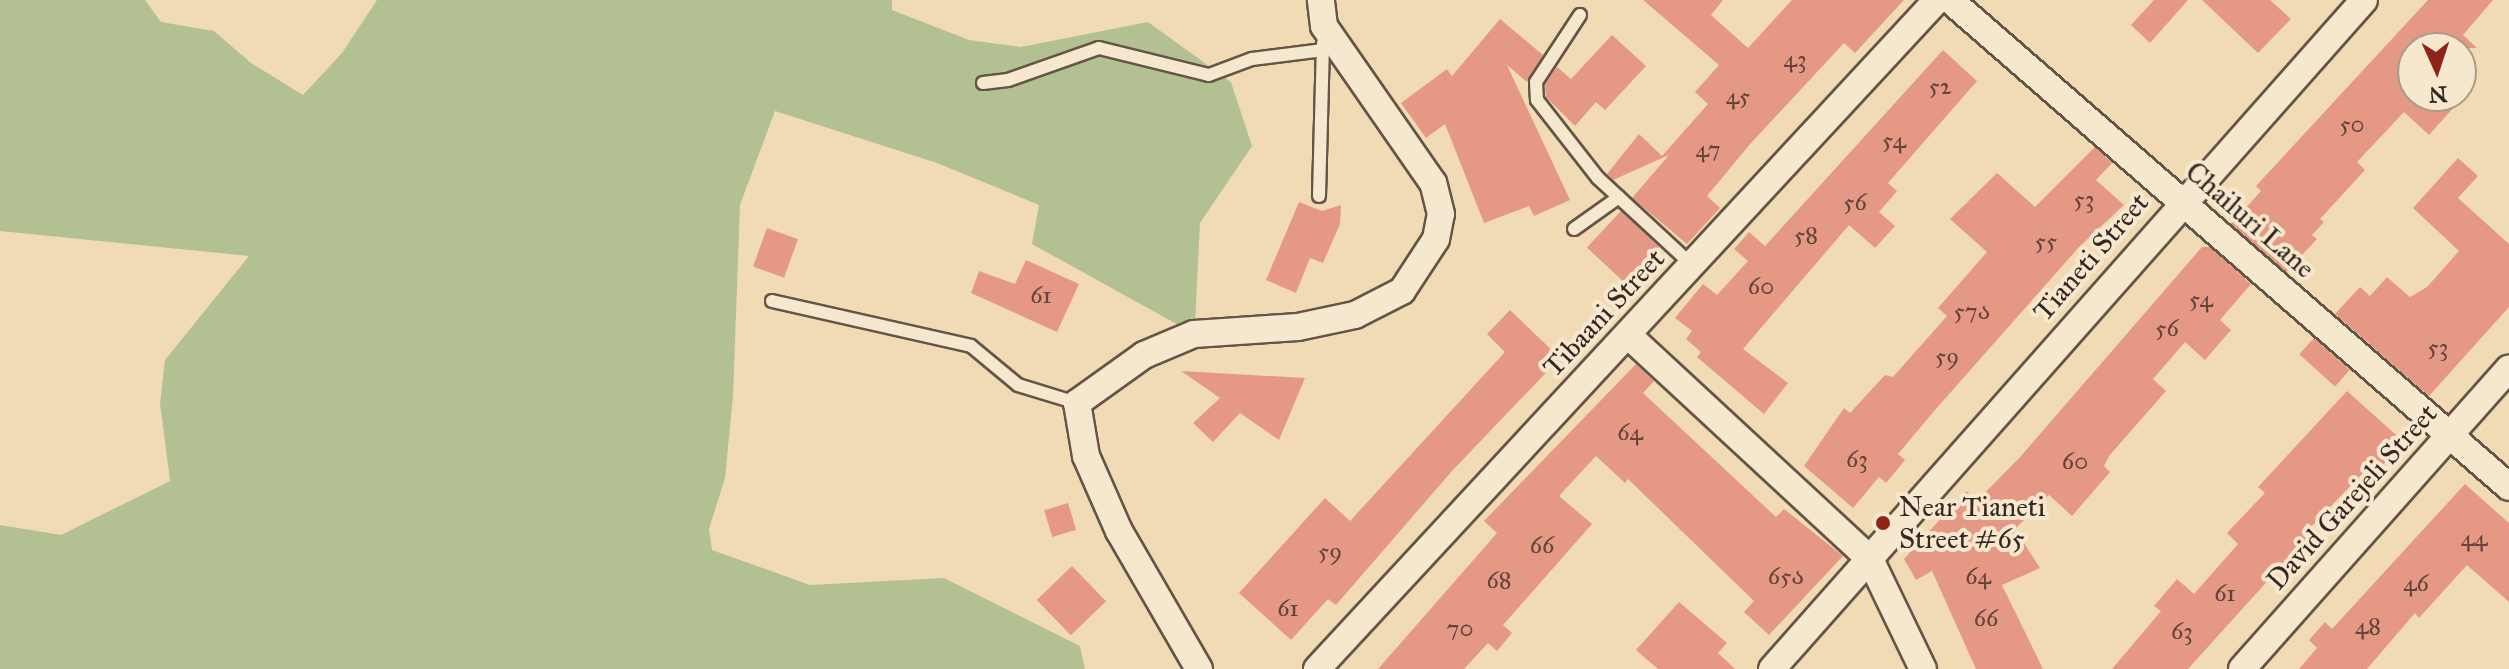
<!DOCTYPE html>
<html>
<head>
<meta charset="utf-8">
<style>
	body { margin:0 }
	#map { position:relative; width:2509px; height:669px; overflow:hidden; background:#f1dbb5; font-family:"IM FELL Great Primer","Noto Serif Georgian",serif }
	div>[style] { position:absolute }
	.green>* { inset:0; background:#b3c192 }
	.building>* { inset:0; background:#e59985; transform-origin:0 0 }
	.roads { filter:drop-shadow(2px 0 #645547) drop-shadow(-2px 0 #645547) drop-shadow(0 2px #645547) drop-shadow(0 -2px #645547) }
	.service>* { height:12px; margin:-6px; padding:0 6px; transform-origin:6px; border-radius:6px; background:#f6e8cf }
	.minor>* { height:26px; margin:-13px; padding:0 13px; transform-origin:13px; border-radius:13px; background:#f6e8cf }
	.dots>* { width:22px; height:22px; translate:-50% -50%; box-sizing:border-box; border:4px solid #f6e8cf; border-radius:50% }
	span { translate:-50% -50%; white-space:nowrap; text-align:center; line-height:1.15; -webkit-text-stroke:8px #f6e8cf; paint-order:stroke }
	.number-label { font-size:24px; color:#61443b }
	.number-label span { -webkit-text-stroke-width:0 }
	.street-label { font-size:28px; color:#352822 }
	.poi-label { font-size:28px; color:#352822 }
	.left { translate:0 -50%; text-align:left }
	.north { position:absolute; left:2397px; top:32px; width:80px; height:80px; box-sizing:border-box; background:#f6e8cf; border:2px solid #a99b8a; border-radius:50%; rotate:177deg; font-size:22px; font-weight:700; line-height:32px; text-align:center; color:#352822 }
	.north::after { content:''; display:block; margin:auto; width:28px; height:36px; background:#8f2418; clip-path:polygon(50% 0,100% 100%,50% 72%,0 100%) }
</style>
</head>
<body>
<div id="map">
	<div class="green">
		<i style="clip-path:polygon(0 0,145px 0,161px 22px,214px 31px,251px 63px,303px 95px,342px 53px,377px 0,892px 0,892px 10px,969px 40px,1021px 47px,1148px 22px,1231px 82px,1252px 146px,1200px 223px,1195px 324px,1182px 327px,1032px 244px,1039px 205px,937px 163px,775px 111px,740px 205px,733px 396px,725px 478px,709px 529px,712px 550px,810px 585px,944px 578px,1080px 646px,1085px 669px,0 669px,0 525px,61px 535px,170px 481px,160px 403px,165px 360px,249px 256px,0 231px)"></i>
	</div>
	<div class="building">
		<i style="clip-path:polygon(1643px 0,1723px 0,1711px 15px,1748px 48px,1792px 0,1904px 0,1855px 53px,1844px 43px,1751px 143px,1707px 196px,1720px 208px,1687px 244px,1632px 198px,1669px 155px,1613px 180px,1607px 174px,1639px 134px,1662px 156px,1708px 104px,1695px 92px,1719px 65px)"></i>
		<i style="clip-path:polygon(2154px 0,2188px 0,2150px 43px,2131px 25px)"></i>
		<i style="clip-path:polygon(2202px 0,2270px 0,2291px 19px,2258px 53px)"></i>
		<i style="clip-path:polygon(2428px 0,2493px 0,2463px 35px,2477px 48px,2413px 48px,2413px 96px,2464px 96px,2429px 135px,2404px 112px,2357px 162px,2365px 170px,2320px 219px,2324px 222px,2312px 235px,2317px 239px,2286px 272px,2231px 224px,2261px 191px,2256px 186px)"></i>
		<i style="clip-path:polygon(1500px 19px,1543px 55px,1527px 82px,1507px 65px,1570px 200px,1534px 216px,1529px 206px,1484px 223px,1445px 124px,1426px 138px,1401px 103px,1447px 69px,1452px 76px)"></i>
		<i style="clip-path:polygon(1612px 35px,1646px 66px,1605px 110px,1596px 102px,1575px 126px,1546px 97px,1545px 84px,1557px 67px,1571px 79px)"></i>
		<i style="clip-path:polygon(1943px 50px,1977px 81px,1888px 183px,1897px 191px,1879px 212px,1895px 226px,1875px 248px,1849px 225px,1743px 349px,1788px 383px,1764px 414px,1697px 357px,1701px 352px,1686px 339px,1692px 331px,1675px 318px,1703px 284px,1717px 295px,1748px 261px,1734px 249px,1749px 232px,1765px 246px)"></i>
		<i style="clip-path:polygon(2095px 147px,2112px 163px,2096px 180px,2124px 205px,2079px 247px,1935px 410px,1898px 454px,1905px 460px,1886px 483px,1879px 477px,1853px 508px,1804px 466px,1844px 408px,1850px 413px,1885px 375px,1893px 377px,1947px 316px,1938px 308px,1987px 252px,1950px 219px,1997px 173px,2035px 207px)"></i>
		<i style="clip-path:polygon(2458px 158px,2478px 176px,2458px 198px,2509px 244px,2509px 307px,2429px 396px,2335px 314px,2360px 287px,2370px 296px,2387px 277px,2410px 297px,2427px 287px,2459px 251px,2413px 208px)"></i>
		<i style="clip-path:polygon(1299px 202px,1322px 211px,1341px 205px,1340px 224px,1323px 263px,1310px 258px,1296px 293px,1266px 280px)"></i>
		<i style="left:1621px;top:211px;width:52px;height:50px;rotate:43deg"></i>
		<i style="left:767px;top:228px;width:33px;height:41px;rotate:20deg"></i>
		<i style="clip-path:polygon(2202px 247px,2210px 247px,2251px 284px,2220px 320px,2231px 330px,2205px 360px,2185px 342px,2153px 379px,2166px 391px,2109px 456px,2104px 466px,2110px 472px,2072px 516px,2049px 495px,2015px 529px,2040px 568px,2002px 585px,2043px 669px,1976px 669px,1932px 571px,1916px 580px,1904px 559px,1966px 491px,1977px 501px,2021px 456px)"></i>
		<i style="clip-path:polygon(1026px 260px,1079px 284px,1057px 332px,971px 293px,979px 271px,1015px 284px)"></i>
		<i style="clip-path:polygon(1510px 310px,1560px 358px,1452px 471px,1336px 605px,1328px 599px,1291px 640px,1239px 593px,1325px 498px,1350px 521px,1505px 352px,1487px 334px)"></i>
		<i style="left:2314px;top:338px;width:48px;height:22px;rotate:42deg"></i>
		<i style="clip-path:polygon(1636px 364px,1654px 381px,1643px 393px,1776px 517px,1784px 509px,1843px 556px,1769px 635px,1744px 612px,1754px 601px,1628px 479px,1625px 483px,1596px 456px,1559px 496px,1592px 524px,1503px 625px,1512px 633px,1497px 651px,1488px 643px,1464px 669px,1378px 669px,1497px 533px,1484px 521px)"></i>
		<i style="clip-path:polygon(1181px 371px,1305px 378px,1279px 440px,1240px 413px,1213px 442px,1193px 423px,1220px 398px)"></i>
		<i style="clip-path:polygon(2347px 391px,2404px 442px,2369px 480px,2362px 474px,2306px 532px,2309px 535px,2188px 669px,2112px 669px,2161px 611px,2154px 606px,2177px 579px,2194px 594px,2238px 544px,2227px 533px,2265px 493px,2258px 487px)"></i>
		<i style="clip-path:polygon(2465px 484px,2509px 523px,2509px 602px,2467px 565px,2419px 618px,2415px 613px,2367px 669px,2299px 669px,2317px 648px,2309px 640px,2325px 622px,2332px 629px)"></i>
		<i style="left:1068px;top:503px;width:28px;height:25px;rotate:73deg"></i>
		<i style="left:1072px;top:566px;width:49px;height:49px;rotate:46deg"></i>
		<i style="clip-path:polygon(1679px 602px,1727px 643px,1718px 653px,1735px 669px,1658px 669px,1636px 650px)"></i>
	</div>
	<div class="roads">
		<div class="service">
			<i style="left:1580px;top:15px;width:80px;rotate:123.3deg"></i>
			<i style="left:1536px;top:82px;width:18px;rotate:87deg"></i>
			<i style="left:1537px;top:100px;width:99px;rotate:52deg"></i>
			<i style="left:1598px;top:178px;width:128px;rotate:42.8deg"></i>
			<i style="left:983px;top:83px;width:25px;rotate:-7deg"></i>
			<i style="left:1008px;top:80px;width:96px;rotate:-19.4deg"></i>
			<i style="left:1099px;top:48px;width:113px;rotate:13.8deg"></i>
			<i style="left:1209px;top:75px;width:46px;rotate:-20.4deg"></i>
			<i style="left:1252px;top:59px;width:72px;rotate:-7.2deg"></i>
			<i style="left:1319px;top:196px;width:153px;rotate:-88.5deg"></i>
			<i style="left:1574px;top:229px;width:55px;rotate:-35.4deg"></i>
			<i style="left:772px;top:301px;width:204px;rotate:12.7deg"></i>
			<i style="left:971px;top:346px;width:61px;rotate:39.7deg"></i>
			<i style="left:1018px;top:385px;width:62px;rotate:17deg"></i>
		</div>
		<div class="minor">
			<i style="left:1950px;top:0;width:741px;rotate:41.06deg"></i>
			<i style="left:1628px;top:335px;width:330px;rotate:42.8deg"></i>
			<i style="left:1870px;top:559px;width:122px;rotate:64.3deg"></i>
			<i style="left:1199px;top:669px;width:160px;rotate:-120.1deg"></i>
			<i style="left:1119px;top:531px;width:82px;rotate:-113.7deg"></i>
			<i style="left:1086px;top:456px;width:54px;rotate:-99.6deg"></i>
			<i style="left:1077px;top:403px;width:82px;rotate:-35.6deg"></i>
			<i style="left:1144px;top:355px;width:54px;rotate:-22.8deg"></i>
			<i style="left:1194px;top:334px;width:104px;rotate:-3.9deg"></i>
			<i style="left:1298px;top:327px;width:58px;rotate:-11.9deg"></i>
			<i style="left:1355px;top:315px;width:53px;rotate:-27.1deg"></i>
			<i style="left:1402px;top:291px;width:62px;rotate:-56.8deg"></i>
			<i style="left:1436px;top:239px;width:25px;rotate:-79deg"></i>
			<i style="left:1441px;top:214px;width:32px;rotate:-104deg"></i>
			<i style="left:1433px;top:183px;width:191px;rotate:-124.8deg"></i>
			<i style="left:1324px;top:26px;width:26px;rotate:-97deg"></i>
			<i style="left:1317px;top:669px;width:912px;rotate:-47.18deg"></i>
			<i style="left:1772px;top:669px;width:893px;rotate:-48.49deg"></i>
			<i style="left:2242px;top:669px;width:402px;rotate:-48.4deg"></i>
		</div>
	</div>
	<div class="dots">
		<i style="left:1883px;top:523px;background:#8f2418"></i>
	</div>
	<div class="number-label">
		<span style="left:1795px;top:60px">43</span>
		<span style="left:1940px;top:87px">52</span>
		<span style="left:1738px;top:97px">45</span>
		<span style="left:2352px;top:125px">50</span>
		<span style="left:1894px;top:141px">54</span>
		<span style="left:1708px;top:150px">47</span>
		<span style="left:2084px;top:200px">53</span>
		<span style="left:1855px;top:203px">56</span>
		<span style="left:1806px;top:236px">58</span>
		<span style="left:2046px;top:242px">55</span>
		<span style="left:1761px;top:287px">60</span>
		<span style="left:1041px;top:296px">61</span>
		<span style="left:2201px;top:300px">54</span>
		<span style="left:1972px;top:312px">57ა</span>
		<span style="left:2167px;top:329px">56</span>
		<span style="left:2438px;top:348px">53</span>
		<span style="left:1947px;top:357px">59</span>
		<span style="left:1630px;top:433px">64</span>
		<span style="left:1857px;top:460px">63</span>
		<span style="left:2075px;top:462px">60</span>
		<span style="left:2474px;top:539px">44</span>
		<span style="left:1542px;top:546px">66</span>
		<span style="left:1330px;top:552px">59</span>
		<span style="left:1786px;top:577px">65ა</span>
		<span style="left:1978px;top:577px">64</span>
		<span style="left:1499px;top:581px">68</span>
		<span style="left:2416px;top:584px">46</span>
		<span style="left:2225px;top:594px">61</span>
		<span style="left:1288px;top:609px">61</span>
		<span style="left:1986px;top:619px">66</span>
		<span style="left:2368px;top:627px">48</span>
		<span style="left:1460px;top:629px">70</span>
		<span style="left:2182px;top:632px">63</span>
	</div>
	<div class="street-label">
		<span style="left:2250px;top:220px;rotate:41deg">Chailuri Lane</span>
		<span style="left:2091px;top:257px;rotate:-49deg">Tianeti Street</span>
		<span style="left:1604px;top:313px;rotate:-47deg">Tibaani Street</span>
		<span style="left:2352px;top:497px;rotate:-48deg">David Garejeli Street</span>
	</div>
	<div class="poi-label">
		<span class="left" style="left:1899px;top:523px">Near Tianeti<br>Street #65</span>
	</div>
	<div class="north">N</div>
</div>
</body>
</html>
